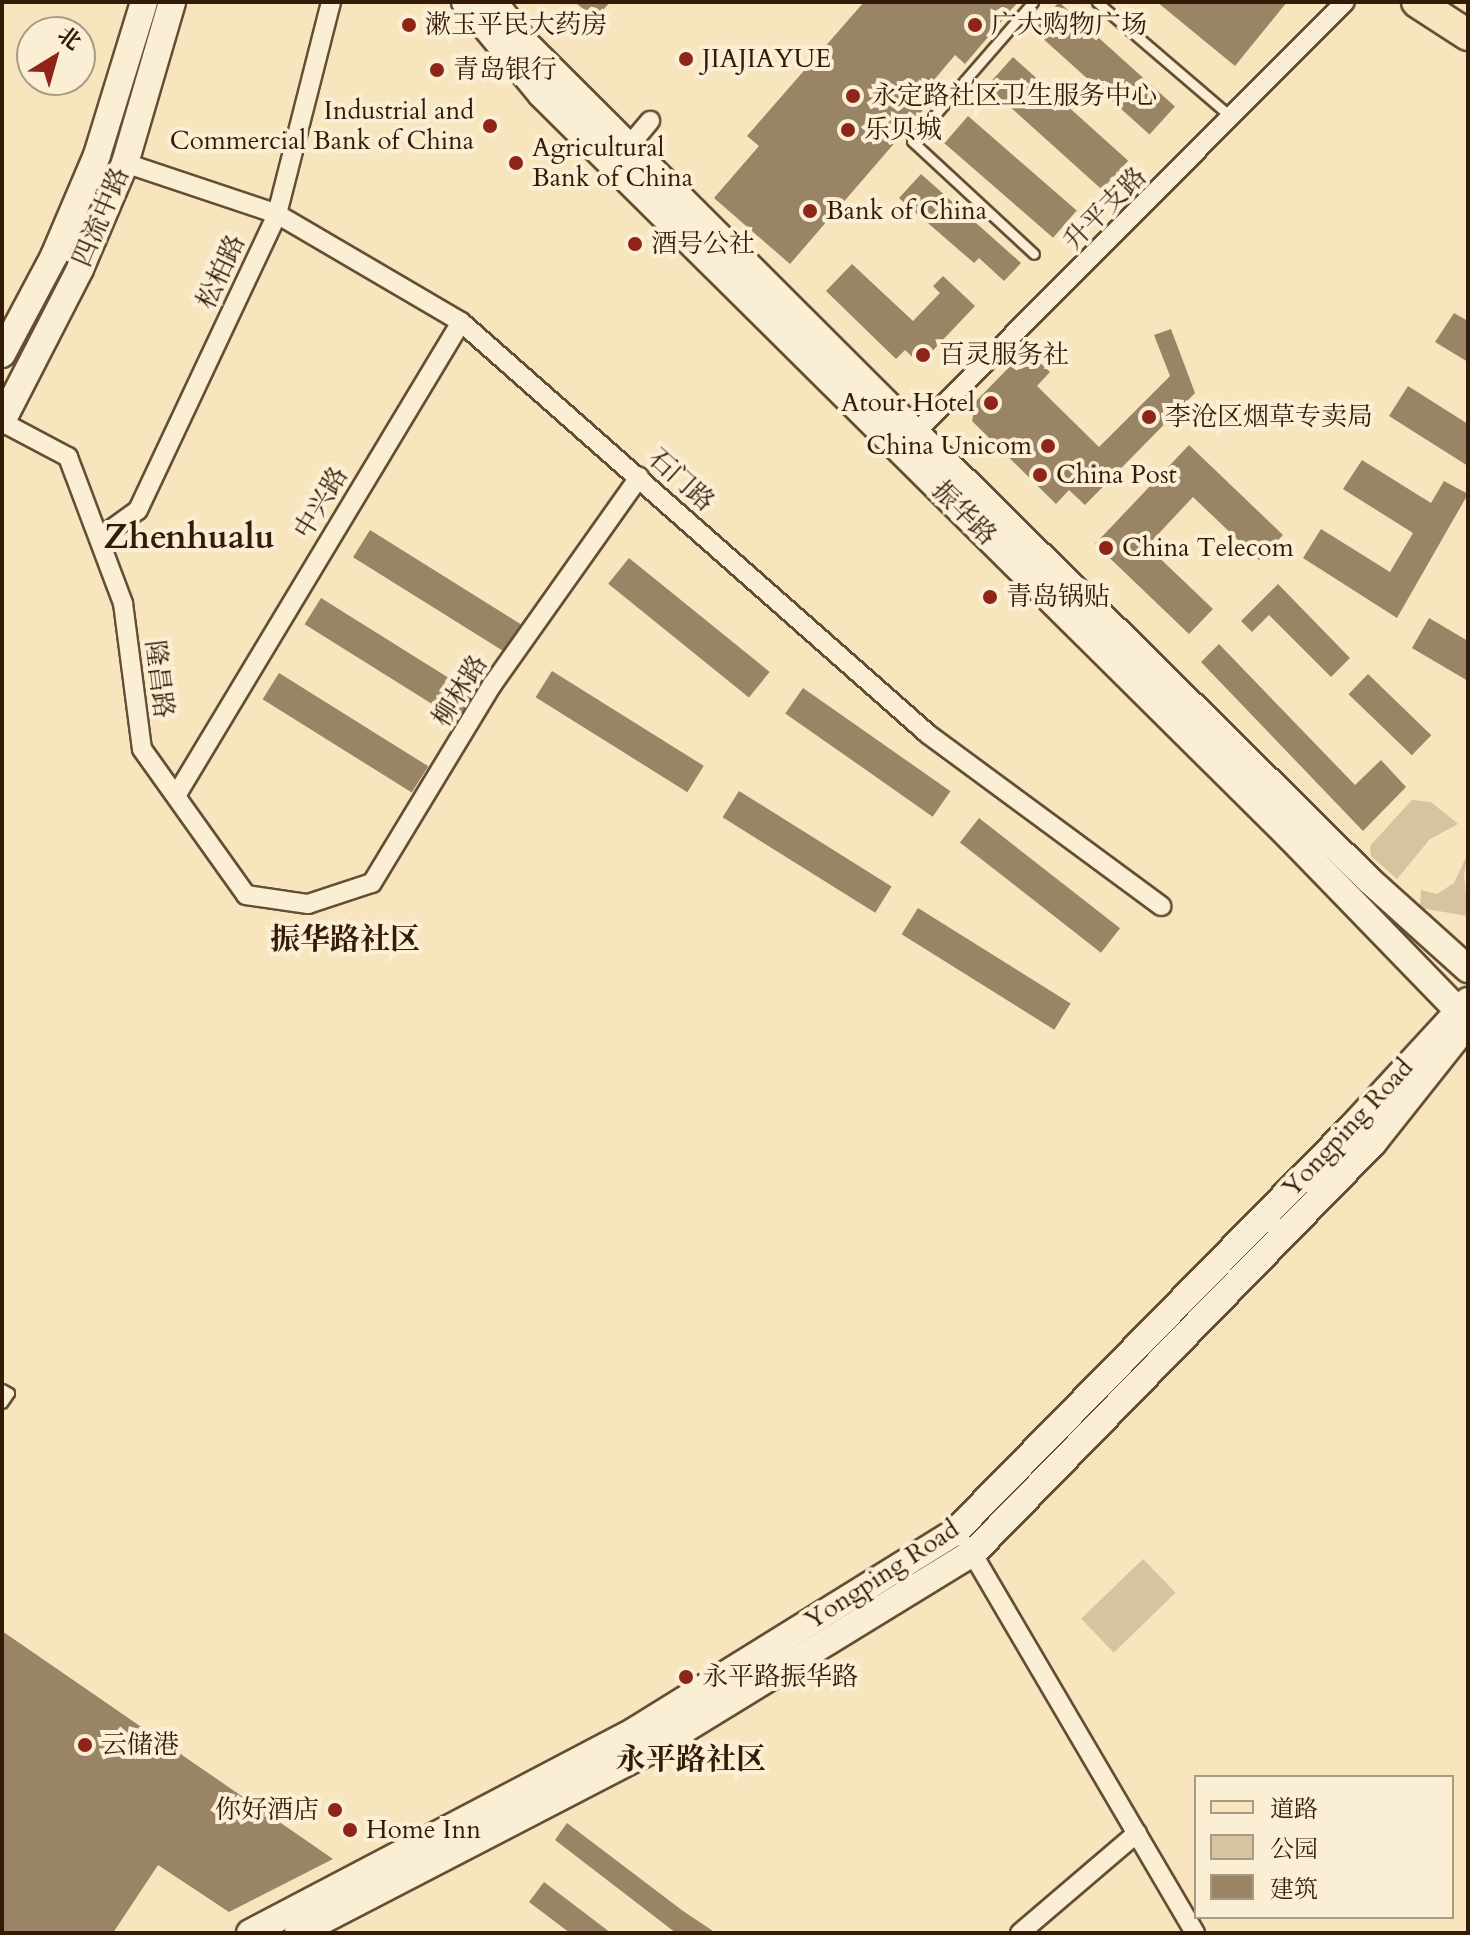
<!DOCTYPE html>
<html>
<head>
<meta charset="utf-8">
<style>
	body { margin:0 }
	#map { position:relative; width:1470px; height:1935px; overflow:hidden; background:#f7e5be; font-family:Cardo,"Noto Serif SC",serif }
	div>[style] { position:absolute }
	.green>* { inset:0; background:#d6c39f; transform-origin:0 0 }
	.building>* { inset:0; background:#998466; transform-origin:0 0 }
	.roads { filter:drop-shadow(2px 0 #654e35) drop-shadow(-2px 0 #654e35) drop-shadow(0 2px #654e35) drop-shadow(0 -2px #654e35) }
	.lane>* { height:9px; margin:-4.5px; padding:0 4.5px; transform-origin:4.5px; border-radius:4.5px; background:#faeed5 }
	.street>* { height:18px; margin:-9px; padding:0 9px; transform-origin:9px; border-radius:9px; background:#faeed5 }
	.secondary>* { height:26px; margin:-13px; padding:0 13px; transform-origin:13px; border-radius:13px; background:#faeed5 }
	.primary>* { height:30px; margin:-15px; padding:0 15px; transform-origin:15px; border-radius:15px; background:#f7e5be }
	.dots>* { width:22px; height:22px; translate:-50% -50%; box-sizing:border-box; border:4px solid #faeed5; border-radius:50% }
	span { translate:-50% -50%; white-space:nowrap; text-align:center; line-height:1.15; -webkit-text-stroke:8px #faeed5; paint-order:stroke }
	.poi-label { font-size:26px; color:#341b07 }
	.left { translate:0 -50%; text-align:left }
	.right { translate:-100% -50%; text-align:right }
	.street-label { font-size:26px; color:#341b07 }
	.quarter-label { font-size:30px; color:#341b07; font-weight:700 }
	.district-label { font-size:34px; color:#341b07; font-weight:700 }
	.frame { position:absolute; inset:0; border:4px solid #341b07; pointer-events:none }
	.legend { position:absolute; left:1194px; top:1775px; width:260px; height:144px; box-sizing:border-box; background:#faeed5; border:2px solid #ab9a83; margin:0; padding:10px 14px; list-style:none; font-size:24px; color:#341b07 }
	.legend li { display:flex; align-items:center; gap:16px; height:40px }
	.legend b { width:40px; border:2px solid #ab9a83 }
	.north { position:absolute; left:16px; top:16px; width:80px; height:80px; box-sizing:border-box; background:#faeed5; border:2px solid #ab9a83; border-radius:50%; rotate:37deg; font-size:22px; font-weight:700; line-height:32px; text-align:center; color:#341b07 }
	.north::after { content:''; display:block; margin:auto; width:28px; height:36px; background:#8f2418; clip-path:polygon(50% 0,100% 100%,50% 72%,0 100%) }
</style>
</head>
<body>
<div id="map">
	<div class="green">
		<i style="clip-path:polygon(1412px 800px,1431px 802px,1458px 824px,1430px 839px,1397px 879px,1371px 856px,1370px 846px)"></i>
		<i style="clip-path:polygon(1468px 853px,1464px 875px,1468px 916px,1420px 908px,1421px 890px,1437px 894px,1454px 883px)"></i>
		<i style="left:1143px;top:1559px;width:47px;height:86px;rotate:46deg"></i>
	</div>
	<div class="building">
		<i style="clip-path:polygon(575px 2px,610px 2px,595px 19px)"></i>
		<i style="clip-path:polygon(864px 2px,1018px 2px,965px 64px,955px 55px,934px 80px,942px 88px,790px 264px,714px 198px,759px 146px,747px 136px)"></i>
		<i style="left:1059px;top:2px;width:156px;height:38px;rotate:42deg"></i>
		<i style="clip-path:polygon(1157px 2px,1287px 2px,1235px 66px)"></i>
		<i style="left:1013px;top:57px;width:155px;height:39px;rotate:42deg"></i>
		<i style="left:968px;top:116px;width:144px;height:36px;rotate:41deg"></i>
		<i style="clip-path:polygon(921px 174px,1021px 263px,1004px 281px,979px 258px,974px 263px,899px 198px)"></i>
		<i style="clip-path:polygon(852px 264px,913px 321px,940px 293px,933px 286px,943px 276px,975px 306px,920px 364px,905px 350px,896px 359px,826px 291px)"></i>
		<i style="clip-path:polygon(1454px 313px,1468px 321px,1468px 362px,1435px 342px)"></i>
		<i style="clip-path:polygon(1171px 329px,1195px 393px,1085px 505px,1069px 490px,1056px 504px,972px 421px,976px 401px,1026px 350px,1050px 372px,1037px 386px,1099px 447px,1170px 376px,1154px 335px)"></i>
		<i style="clip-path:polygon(1408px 386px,1468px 424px,1468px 466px,1389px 416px)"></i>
		<i style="clip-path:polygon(1189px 445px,1283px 535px,1259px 560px,1193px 497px,1147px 546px,1213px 609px,1189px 634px,1095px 544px)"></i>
		<i style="clip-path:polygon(1362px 460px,1431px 503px,1444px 481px,1468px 494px,1397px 618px,1303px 558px,1321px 529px,1390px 572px,1413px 533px,1343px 489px)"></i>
		<i style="left:370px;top:530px;width:178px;height:32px;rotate:32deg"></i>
		<i style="left:629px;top:558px;width:181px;height:33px;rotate:39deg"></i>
		<i style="clip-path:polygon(1278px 584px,1350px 658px,1331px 677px,1269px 615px,1252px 632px,1241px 621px)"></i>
		<i style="left:321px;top:598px;width:180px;height:31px;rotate:32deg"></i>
		<i style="clip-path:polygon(1429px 618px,1468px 641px,1468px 681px,1412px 648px)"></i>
		<i style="clip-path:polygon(1219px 644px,1355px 785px,1381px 760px,1406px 787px,1363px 831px,1201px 662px)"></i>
		<i style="left:552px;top:671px;width:179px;height:31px;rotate:32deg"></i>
		<i style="left:279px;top:673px;width:176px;height:31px;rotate:32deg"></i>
		<i style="left:1368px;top:674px;width:88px;height:28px;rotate:44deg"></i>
		<i style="left:803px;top:688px;width:180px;height:31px;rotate:35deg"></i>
		<i style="left:739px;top:791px;width:180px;height:31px;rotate:32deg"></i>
		<i style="left:979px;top:818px;width:179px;height:31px;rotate:38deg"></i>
		<i style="left:918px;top:908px;width:180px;height:31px;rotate:32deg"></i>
		<i style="clip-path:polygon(2px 1631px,333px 1859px,229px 1912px,158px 1865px,113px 1933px,2px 1933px)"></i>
		<i style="clip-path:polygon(567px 1823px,683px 1911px,716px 1933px,676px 1933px,555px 1840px)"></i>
		<i style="clip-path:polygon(544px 1882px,611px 1933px,570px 1933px,529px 1902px)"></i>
	</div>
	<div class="roads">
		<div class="lane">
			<i style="left:1033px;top:2px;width:184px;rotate:131deg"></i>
			<i style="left:912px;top:141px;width:166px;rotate:42.8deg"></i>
			<i style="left:1097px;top:2px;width:177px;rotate:40.6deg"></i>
			<i style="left:2px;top:1389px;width:8px;rotate:30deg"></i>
			<i style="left:9px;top:1393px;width:12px;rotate:125deg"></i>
		</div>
		<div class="street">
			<i style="left:629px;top:146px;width:33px;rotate:-50deg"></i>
			<i style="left:125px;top:163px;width:160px;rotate:18.5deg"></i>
			<i style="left:277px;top:214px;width:213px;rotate:30.4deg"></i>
			<i style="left:461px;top:322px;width:623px;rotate:41.42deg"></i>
			<i style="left:928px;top:734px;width:290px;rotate:36.4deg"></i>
			<i style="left:2px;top:422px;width:75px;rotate:27.9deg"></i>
			<i style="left:68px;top:457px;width:156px;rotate:69.4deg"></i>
			<i style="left:123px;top:603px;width:147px;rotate:82.6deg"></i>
			<i style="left:142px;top:749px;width:179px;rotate:54.5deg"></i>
			<i style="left:246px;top:895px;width:63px;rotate:8.3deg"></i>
			<i style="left:308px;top:904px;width:67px;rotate:-18.2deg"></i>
			<i style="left:372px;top:883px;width:232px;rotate:-58.8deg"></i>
			<i style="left:492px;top:685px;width:255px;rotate:-54.7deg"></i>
			<i style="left:909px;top:439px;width:617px;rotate:-45.07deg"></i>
			<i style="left:102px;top:536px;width:44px;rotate:-35.8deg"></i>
			<i style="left:138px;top:510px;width:327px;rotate:-64.8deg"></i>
			<i style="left:277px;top:214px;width:219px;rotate:-75.7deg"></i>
			<i style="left:177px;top:794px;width:551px;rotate:-58.96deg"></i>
			<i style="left:968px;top:1546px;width:449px;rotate:59.6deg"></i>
			<i style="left:1020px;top:1933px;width:154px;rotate:-40.5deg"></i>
		</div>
		<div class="secondary">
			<i style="left:465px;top:2px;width:119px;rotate:50.4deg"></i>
			<i style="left:541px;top:94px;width:1055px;rotate:44.77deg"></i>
			<i style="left:1290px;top:837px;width:256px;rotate:45.9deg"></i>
			<i style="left:494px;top:2px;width:51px;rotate:52.9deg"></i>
			<i style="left:525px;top:43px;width:552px;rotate:44.93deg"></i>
			<i style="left:916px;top:433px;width:636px;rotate:44.62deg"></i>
			<i style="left:1369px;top:880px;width:133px;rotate:42deg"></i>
			<i style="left:2px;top:354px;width:111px;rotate:-62deg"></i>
			<i style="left:54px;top:256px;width:110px;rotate:-66.9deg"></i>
			<i style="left:97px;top:155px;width:160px;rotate:-72.9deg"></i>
			<i style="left:2px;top:421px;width:171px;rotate:-62.8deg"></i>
			<i style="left:80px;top:269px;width:115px;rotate:-67deg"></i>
			<i style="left:125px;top:163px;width:168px;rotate:-73.7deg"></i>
			<i style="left:250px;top:1933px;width:436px;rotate:-27.7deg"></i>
			<i style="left:636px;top:1730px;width:374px;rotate:-31.8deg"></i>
			<i style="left:954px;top:1533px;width:570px;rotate:-45.57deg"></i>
			<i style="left:1353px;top:1126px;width:170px;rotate:-47.4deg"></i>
			<i style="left:298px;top:1933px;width:395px;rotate:-27.4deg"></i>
			<i style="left:649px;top:1751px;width:381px;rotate:-31.5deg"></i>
			<i style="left:974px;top:1552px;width:571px;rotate:-45.71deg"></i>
			<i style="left:1373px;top:1143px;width:153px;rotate:-51.6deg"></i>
		</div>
		<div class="primary">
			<i style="left:1417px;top:2px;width:61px;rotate:32.9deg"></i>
		</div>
	</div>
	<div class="dots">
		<i style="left:409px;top:25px;background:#8f2418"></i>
		<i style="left:975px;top:25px;background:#8f2418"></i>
		<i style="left:686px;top:59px;background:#8f2418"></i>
		<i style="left:437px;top:70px;background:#8f2418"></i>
		<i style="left:853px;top:96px;background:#8f2418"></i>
		<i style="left:490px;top:126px;background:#8f2418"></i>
		<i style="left:848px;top:130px;background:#8f2418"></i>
		<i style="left:516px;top:163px;background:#8f2418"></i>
		<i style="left:810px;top:211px;background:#8f2418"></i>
		<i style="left:635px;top:244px;background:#8f2418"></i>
		<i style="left:923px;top:355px;background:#8f2418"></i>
		<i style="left:991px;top:403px;background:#8f2418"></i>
		<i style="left:1149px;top:417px;background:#8f2418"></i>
		<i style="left:1048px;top:446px;background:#8f2418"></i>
		<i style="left:1040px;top:475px;background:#8f2418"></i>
		<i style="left:1106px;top:548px;background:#8f2418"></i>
		<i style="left:990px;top:597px;background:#8f2418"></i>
		<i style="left:686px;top:1677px;background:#8f2418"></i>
		<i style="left:85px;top:1745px;background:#8f2418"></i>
		<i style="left:335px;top:1810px;background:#8f2418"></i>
		<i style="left:350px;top:1830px;background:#8f2418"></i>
	</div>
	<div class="poi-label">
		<span class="left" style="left:425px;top:25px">漱玉平民大药房</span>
		<span class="left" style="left:991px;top:25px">广大购物广场</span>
		<span class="left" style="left:702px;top:59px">JIAJIAYUE</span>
		<span class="left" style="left:453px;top:70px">青岛银行</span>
		<span class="left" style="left:871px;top:96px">永定路社区卫生服务中心</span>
		<span class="right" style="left:474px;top:126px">Industrial and<br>Commercial Bank of China</span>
		<span class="left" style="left:864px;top:130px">乐贝城</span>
		<span class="left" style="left:532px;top:163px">Agricultural<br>Bank of China</span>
		<span class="left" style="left:826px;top:211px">Bank of China</span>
		<span class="left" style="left:651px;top:244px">酒号公社</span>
		<span class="left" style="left:939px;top:355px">百灵服务社</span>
		<span class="right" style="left:975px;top:403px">Atour Hotel</span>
		<span class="left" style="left:1165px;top:417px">李沧区烟草专卖局</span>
		<span class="right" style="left:1032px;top:446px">China Unicom</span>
		<span class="left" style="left:1056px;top:475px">China Post</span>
		<span class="left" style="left:1122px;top:548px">China Telecom</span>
		<span class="left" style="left:1006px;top:597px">青岛锅贴</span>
		<span class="left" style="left:702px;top:1677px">永平路振华路</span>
		<span class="left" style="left:101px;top:1745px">云储港</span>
		<span class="right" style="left:319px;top:1810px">你好酒店</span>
		<span class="left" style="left:366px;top:1830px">Home Inn</span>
	</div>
	<div class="street-label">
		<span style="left:1105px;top:209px;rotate:-45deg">升平支路</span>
		<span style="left:101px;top:217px;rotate:-67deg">四流中路</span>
		<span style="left:221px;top:272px;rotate:-65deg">松柏路</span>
		<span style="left:681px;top:480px;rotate:42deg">石门路</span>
		<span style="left:321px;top:503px;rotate:-59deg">中兴路</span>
		<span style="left:964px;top:513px;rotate:45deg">振华路</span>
		<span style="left:159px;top:679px;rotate:83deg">隆昌路</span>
		<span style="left:460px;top:691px;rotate:-58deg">柳林路</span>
		<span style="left:1348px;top:1128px;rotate:-47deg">Yongping Road</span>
		<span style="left:882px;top:1575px;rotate:-33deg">Yongping Road</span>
	</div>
	<div class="quarter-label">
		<span style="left:345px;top:940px">振华路社区</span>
		<span style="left:691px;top:1760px">永平路社区</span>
	</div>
	<div class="district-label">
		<span style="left:189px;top:538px">Zhenhualu</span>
	</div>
	<div class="frame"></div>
	<ul class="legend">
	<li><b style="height:10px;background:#f7e5be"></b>道路</li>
	<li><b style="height:22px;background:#d6c39f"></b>公园</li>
	<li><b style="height:22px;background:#998466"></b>建筑</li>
	</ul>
	<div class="north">北</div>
</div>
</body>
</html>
